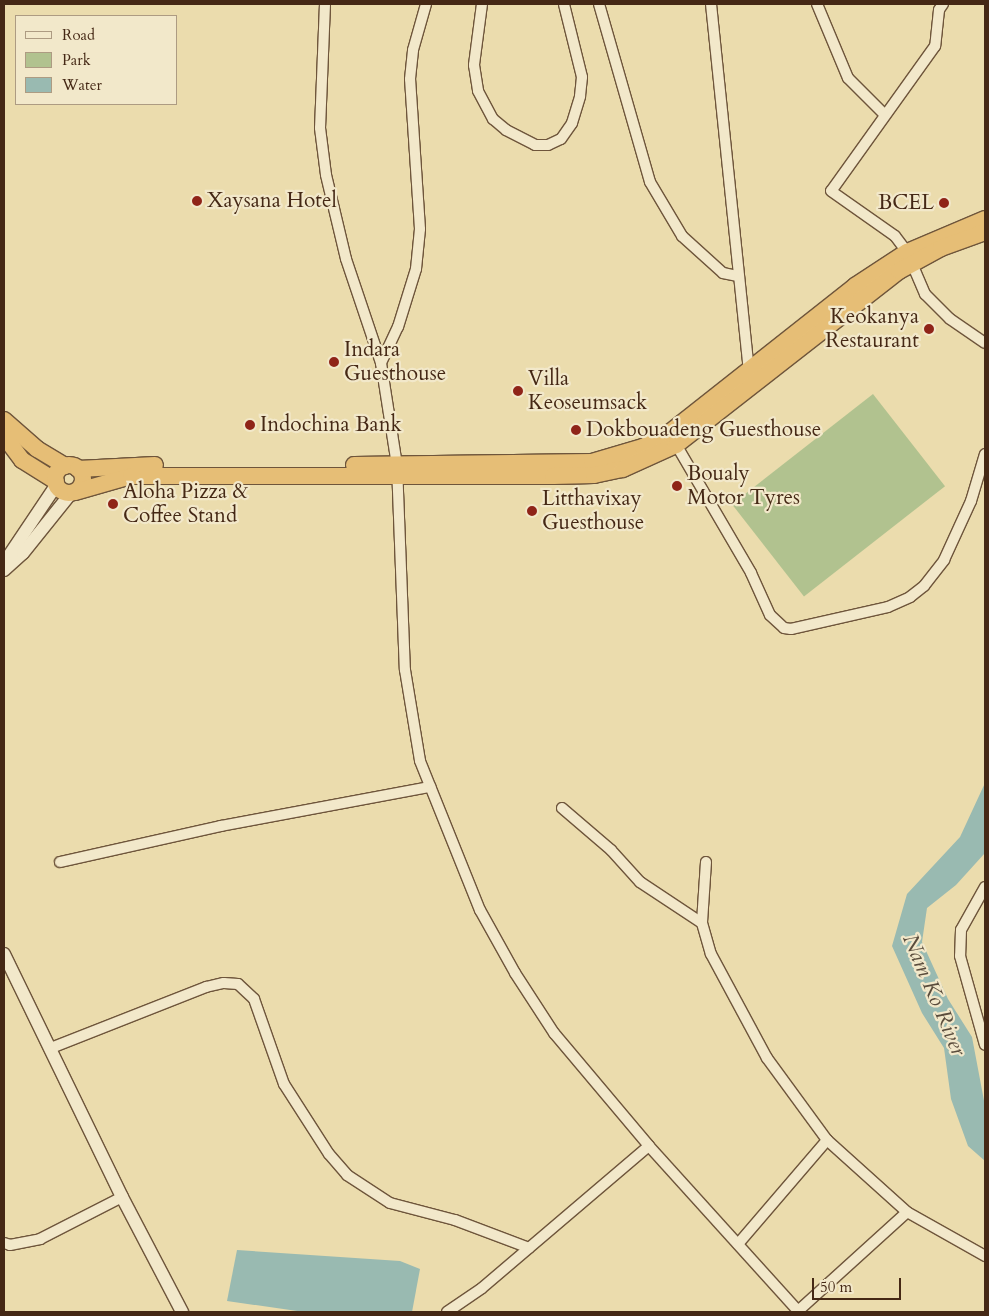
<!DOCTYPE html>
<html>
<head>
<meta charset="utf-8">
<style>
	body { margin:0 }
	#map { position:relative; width:989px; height:1316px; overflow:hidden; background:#ebdcad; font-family:Cardo,serif }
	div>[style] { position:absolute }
	.green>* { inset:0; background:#b1c28f; transform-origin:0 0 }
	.water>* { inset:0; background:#99bab1 }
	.roads { filter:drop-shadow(1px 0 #6e553b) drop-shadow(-1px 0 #6e553b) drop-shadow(0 1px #6e553b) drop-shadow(0 -1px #6e553b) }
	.minor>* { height:10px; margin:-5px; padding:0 5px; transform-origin:5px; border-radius:5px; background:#f2e8ca }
	.tertiary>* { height:12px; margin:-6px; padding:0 6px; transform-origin:6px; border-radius:6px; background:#f2e8ca }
	.trunk>* { height:16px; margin:-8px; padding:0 8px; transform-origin:8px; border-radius:8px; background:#e6be76 }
	.trunk>.ring { margin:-8px; padding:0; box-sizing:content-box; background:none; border:16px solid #e6be76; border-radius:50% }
	.dots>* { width:14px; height:14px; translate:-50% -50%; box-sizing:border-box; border:2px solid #f2e8ca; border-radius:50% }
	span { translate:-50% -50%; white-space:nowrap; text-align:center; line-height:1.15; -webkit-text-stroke:4.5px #f2e8ca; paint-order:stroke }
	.poi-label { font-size:21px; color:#452815 }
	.left { translate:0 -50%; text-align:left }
	.right { translate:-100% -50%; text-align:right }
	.water-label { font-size:22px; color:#5a4c3c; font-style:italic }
	.frame { position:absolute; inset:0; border:5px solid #452815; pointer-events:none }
	.legend { position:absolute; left:15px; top:15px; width:162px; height:90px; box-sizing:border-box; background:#f2e8ca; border:1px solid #ad9b82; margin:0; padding:6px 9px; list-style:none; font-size:15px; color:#452815 }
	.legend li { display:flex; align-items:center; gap:10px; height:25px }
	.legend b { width:25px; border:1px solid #ad9b82 }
	.scale { position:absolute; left:812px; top:1278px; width:89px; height:22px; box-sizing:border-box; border:2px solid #452815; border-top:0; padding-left:6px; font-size:15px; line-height:18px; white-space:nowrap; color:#452815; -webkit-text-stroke:4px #f2e8ca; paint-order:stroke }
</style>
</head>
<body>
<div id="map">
	<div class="green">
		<i style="left:873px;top:394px;width:117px;height:179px;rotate:52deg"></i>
	</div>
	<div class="water">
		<i style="clip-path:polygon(985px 783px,985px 853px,956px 885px,927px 908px,922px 942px,948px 999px,972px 1037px,985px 1106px,985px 1161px,968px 1146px,951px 1099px,944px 1048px,922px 1013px,892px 946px,907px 894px,960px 837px)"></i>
		<i style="clip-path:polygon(237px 1250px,400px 1261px,420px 1269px,412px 1312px,304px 1312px,227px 1301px)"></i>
	</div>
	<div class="roads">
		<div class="minor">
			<i style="left:325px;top:4px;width:124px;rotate:92.3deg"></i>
			<i style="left:320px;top:128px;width:47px;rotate:82.7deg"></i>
			<i style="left:326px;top:175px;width:86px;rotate:76.6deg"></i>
			<i style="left:346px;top:259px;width:110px;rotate:71.4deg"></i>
			<i style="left:381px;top:363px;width:103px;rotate:81.1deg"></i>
			<i style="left:397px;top:465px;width:205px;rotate:87.8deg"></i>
			<i style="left:405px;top:670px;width:92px;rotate:80.6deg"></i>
			<i style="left:420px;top:761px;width:161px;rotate:68.1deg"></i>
			<i style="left:480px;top:910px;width:72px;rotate:60.9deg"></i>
			<i style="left:515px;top:973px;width:72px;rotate:57deg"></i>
			<i style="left:554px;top:1033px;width:148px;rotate:49.9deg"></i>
			<i style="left:649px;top:1146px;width:224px;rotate:47.9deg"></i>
			<i style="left:482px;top:4px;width:62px;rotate:97.5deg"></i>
			<i style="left:474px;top:65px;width:26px;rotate:81deg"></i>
			<i style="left:478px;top:91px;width:32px;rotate:62deg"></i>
			<i style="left:493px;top:119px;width:17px;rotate:40deg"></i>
			<i style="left:506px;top:130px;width:33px;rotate:27deg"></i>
			<i style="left:535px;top:145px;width:13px"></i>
			<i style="left:548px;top:145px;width:14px;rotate:-25deg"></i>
			<i style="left:561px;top:139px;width:19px;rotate:-55deg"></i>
			<i style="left:572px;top:123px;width:28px;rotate:-73deg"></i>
			<i style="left:580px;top:96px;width:19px;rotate:-84deg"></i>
			<i style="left:582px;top:77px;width:75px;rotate:-103.9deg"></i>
			<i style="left:599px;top:4px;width:185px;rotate:74deg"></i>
			<i style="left:650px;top:182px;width:63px;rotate:59.3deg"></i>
			<i style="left:682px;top:236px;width:55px;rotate:42.1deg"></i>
			<i style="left:723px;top:273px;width:14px;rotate:12deg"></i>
			<i style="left:711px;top:4px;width:370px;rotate:84.1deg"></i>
			<i style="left:817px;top:4px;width:80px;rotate:67.3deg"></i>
			<i style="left:848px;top:78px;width:52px;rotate:45deg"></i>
			<i style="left:943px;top:4px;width:7px;rotate:124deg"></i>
			<i style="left:939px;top:10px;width:36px;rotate:96deg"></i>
			<i style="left:935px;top:46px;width:178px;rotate:125.6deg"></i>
			<i style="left:831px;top:191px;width:78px;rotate:35.1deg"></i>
			<i style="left:895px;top:236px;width:20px;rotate:53deg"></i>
			<i style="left:907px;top:252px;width:46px;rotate:66.8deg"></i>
			<i style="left:925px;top:294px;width:35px;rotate:45deg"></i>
			<i style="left:950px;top:319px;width:42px;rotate:34.4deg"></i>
			<i style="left:381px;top:363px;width:40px;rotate:-65deg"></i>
			<i style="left:398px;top:327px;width:61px;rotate:-72.8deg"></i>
			<i style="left:416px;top:269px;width:40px;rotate:-84.3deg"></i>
			<i style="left:420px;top:229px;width:150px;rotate:-93.8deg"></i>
			<i style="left:410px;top:79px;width:29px;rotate:-84deg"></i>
			<i style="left:413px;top:50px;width:48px;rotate:-74.2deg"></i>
			<i style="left:674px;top:441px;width:153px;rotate:59.7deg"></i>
			<i style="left:751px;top:573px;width:46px;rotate:65.7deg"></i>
			<i style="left:770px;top:615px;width:19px;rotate:43deg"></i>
			<i style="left:784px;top:628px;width:7px;rotate:8deg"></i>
			<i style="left:791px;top:629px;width:99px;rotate:-12.8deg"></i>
			<i style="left:888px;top:607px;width:24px;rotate:-24deg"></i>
			<i style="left:910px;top:597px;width:18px;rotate:-38deg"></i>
			<i style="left:924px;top:586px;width:33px;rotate:-52deg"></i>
			<i style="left:944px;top:560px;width:65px;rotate:-65.4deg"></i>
			<i style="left:971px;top:501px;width:49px;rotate:-73.4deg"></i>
			<i style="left:562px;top:808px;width:65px;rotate:40.6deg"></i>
			<i style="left:611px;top:850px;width:43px;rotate:47.8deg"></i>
			<i style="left:640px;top:882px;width:74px;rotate:33.5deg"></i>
			<i style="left:60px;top:862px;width:165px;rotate:-12.6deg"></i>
			<i style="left:221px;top:826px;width:213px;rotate:-10.6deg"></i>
			<i style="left:706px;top:862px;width:61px;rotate:93.8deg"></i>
			<i style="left:702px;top:923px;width:32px;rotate:74deg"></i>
			<i style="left:711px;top:954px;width:118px;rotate:61.7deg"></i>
			<i style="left:767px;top:1058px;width:102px;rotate:53.8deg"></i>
			<i style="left:827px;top:1140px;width:108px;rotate:42deg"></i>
			<i style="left:907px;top:1212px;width:90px;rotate:29.4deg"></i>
			<i style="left:985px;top:887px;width:49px;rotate:119.2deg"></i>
			<i style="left:961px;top:930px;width:26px;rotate:92deg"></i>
			<i style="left:960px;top:956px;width:92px;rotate:74.3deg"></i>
			<i style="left:51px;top:1048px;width:167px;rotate:-21.5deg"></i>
			<i style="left:206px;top:987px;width:18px;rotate:-13deg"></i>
			<i style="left:224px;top:983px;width:14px;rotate:4deg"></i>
			<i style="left:238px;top:984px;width:22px;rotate:43deg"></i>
			<i style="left:254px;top:999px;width:90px;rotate:70.6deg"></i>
			<i style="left:284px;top:1084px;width:83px;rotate:57.3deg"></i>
			<i style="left:329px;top:1154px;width:28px;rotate:49deg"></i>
			<i style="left:347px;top:1175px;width:51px;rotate:33.1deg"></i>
			<i style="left:390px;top:1203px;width:67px;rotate:14.7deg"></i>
			<i style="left:455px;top:1220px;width:79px;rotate:20.7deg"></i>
			<i style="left:4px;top:1243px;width:6px;rotate:18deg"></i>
			<i style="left:10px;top:1245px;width:31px;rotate:-11deg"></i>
			<i style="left:40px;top:1239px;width:92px;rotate:-27.1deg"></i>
			<i style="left:738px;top:1244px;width:137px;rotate:-49.4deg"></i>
			<i style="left:798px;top:1311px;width:147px;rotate:-42.2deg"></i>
			<i style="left:447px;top:1312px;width:42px;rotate:-34.4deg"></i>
			<i style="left:482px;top:1288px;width:219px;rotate:-40.4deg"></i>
		</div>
		<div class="tertiary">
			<i style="left:4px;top:563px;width:95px;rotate:-56.1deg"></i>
			<i style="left:4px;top:570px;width:25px;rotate:-42deg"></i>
			<i style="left:23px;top:553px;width:77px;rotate:-51.3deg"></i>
			<i style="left:4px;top:954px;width:270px;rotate:64.1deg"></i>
			<i style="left:122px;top:1197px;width:130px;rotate:62.4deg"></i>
		</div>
		<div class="trunk">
			<i style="left:4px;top:420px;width:44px;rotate:41.3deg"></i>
			<i style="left:37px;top:449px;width:33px;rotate:31deg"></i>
			<i style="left:4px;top:436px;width:30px;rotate:53deg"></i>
			<i style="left:22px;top:460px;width:40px;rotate:32deg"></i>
			<i style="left:354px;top:465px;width:238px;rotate:-0.7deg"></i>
			<i style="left:592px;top:462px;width:53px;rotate:-16.4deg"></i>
			<i style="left:643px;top:447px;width:30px;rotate:-28deg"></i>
			<i style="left:669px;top:433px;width:237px;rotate:-38.3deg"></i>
			<i style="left:855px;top:286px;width:62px;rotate:-33.2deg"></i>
			<i style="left:907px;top:252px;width:85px;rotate:-22.9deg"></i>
			<i class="ring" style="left:55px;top:465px;width:12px;height:12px"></i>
			<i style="left:78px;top:469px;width:77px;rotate:-3deg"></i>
			<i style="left:75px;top:492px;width:58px;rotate:-15.9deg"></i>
			<i style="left:131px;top:476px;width:422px"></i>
			<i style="left:553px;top:476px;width:41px;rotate:-1.4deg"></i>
			<i style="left:594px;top:475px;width:30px;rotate:-12deg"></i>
			<i style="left:623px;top:469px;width:58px;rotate:-24.4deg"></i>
			<i style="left:676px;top:445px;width:283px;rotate:-38deg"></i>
			<i style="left:899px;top:271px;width:48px;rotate:-28.7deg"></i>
			<i style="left:941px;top:248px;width:47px;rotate:-20deg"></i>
		</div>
	</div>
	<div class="dots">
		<i style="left:197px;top:201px;background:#8f2418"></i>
		<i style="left:944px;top:203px;background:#8f2418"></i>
		<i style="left:929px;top:329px;background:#8f2418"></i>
		<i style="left:334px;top:362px;background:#8f2418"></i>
		<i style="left:518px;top:391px;background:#8f2418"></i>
		<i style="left:250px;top:425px;background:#8f2418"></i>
		<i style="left:576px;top:430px;background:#8f2418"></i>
		<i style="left:677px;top:486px;background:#8f2418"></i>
		<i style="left:113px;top:504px;background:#8f2418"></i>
		<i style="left:532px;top:511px;background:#8f2418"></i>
	</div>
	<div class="poi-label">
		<span class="left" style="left:207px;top:201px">Xaysana Hotel</span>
		<span class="right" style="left:934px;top:203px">BCEL</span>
		<span class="right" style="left:919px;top:329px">Keokanya<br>Restaurant</span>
		<span class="left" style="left:344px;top:362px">Indara<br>Guesthouse</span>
		<span class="left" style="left:528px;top:391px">Villa<br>Keoseumsack</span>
		<span class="left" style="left:260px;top:425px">Indochina Bank</span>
		<span class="left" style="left:586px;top:430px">Dokbouadeng Guesthouse</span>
		<span class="left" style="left:687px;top:486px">Boualy<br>Motor Tyres</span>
		<span class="left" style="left:123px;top:504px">Aloha Pizza &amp;<br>Coffee Stand</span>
		<span class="left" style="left:542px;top:511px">Litthavixay<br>Guesthouse</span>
	</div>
	<div class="water-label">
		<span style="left:934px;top:995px;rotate:67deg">Nam Ko River</span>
	</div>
	<div class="frame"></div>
	<ul class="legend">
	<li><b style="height:6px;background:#f2e8ca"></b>Road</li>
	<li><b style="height:14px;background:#b1c28f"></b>Park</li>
	<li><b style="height:14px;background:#99bab1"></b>Water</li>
	</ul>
	<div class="scale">50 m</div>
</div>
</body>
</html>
